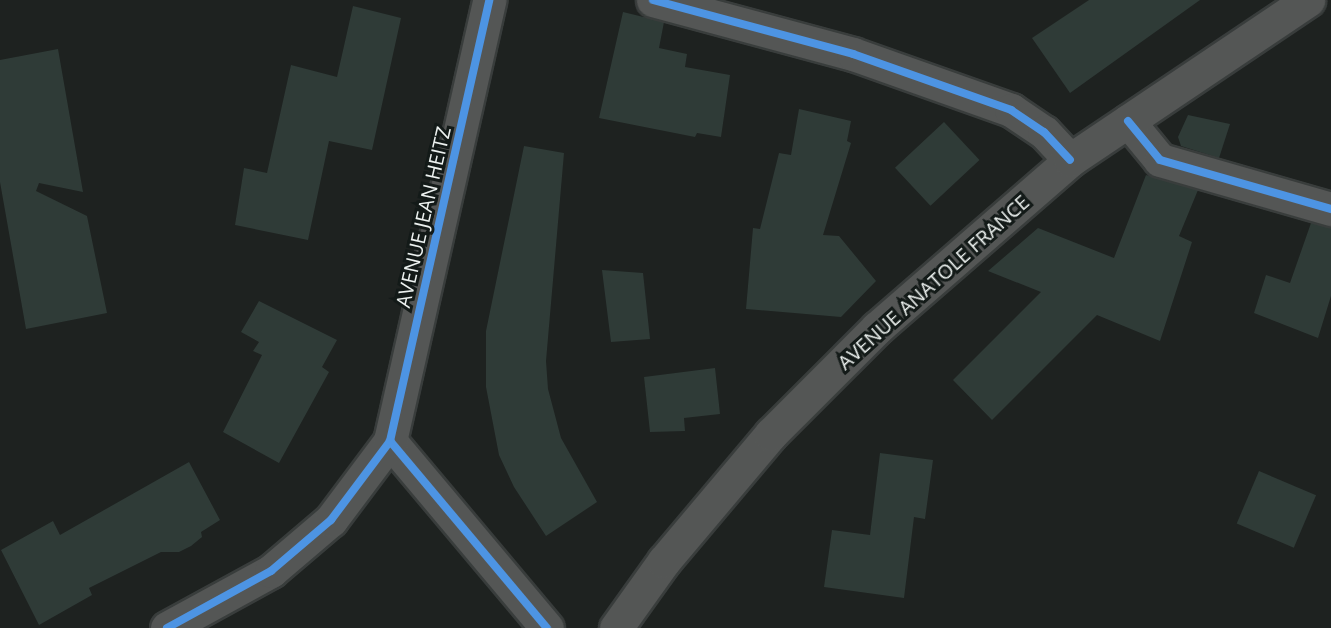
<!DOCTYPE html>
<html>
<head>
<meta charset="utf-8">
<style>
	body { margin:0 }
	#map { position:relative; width:1331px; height:628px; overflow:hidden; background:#1e2220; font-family:"Open Sans",sans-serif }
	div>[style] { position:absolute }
	.building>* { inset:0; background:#2f3b37; transform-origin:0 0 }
	.roads { filter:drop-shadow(2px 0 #393d3c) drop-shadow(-2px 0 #393d3c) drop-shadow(0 2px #393d3c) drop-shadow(0 -2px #393d3c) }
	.street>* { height:33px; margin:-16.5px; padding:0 16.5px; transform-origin:16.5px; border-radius:16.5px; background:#545655 }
	.secondary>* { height:33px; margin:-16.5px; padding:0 16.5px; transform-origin:16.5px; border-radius:16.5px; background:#545655 }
	.cycleway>* { height:8px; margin:-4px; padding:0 4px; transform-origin:4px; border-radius:4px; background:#4d94e3 }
	span { translate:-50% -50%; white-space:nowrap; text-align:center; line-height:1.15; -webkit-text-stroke:6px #131a18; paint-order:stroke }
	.street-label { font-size:20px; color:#edf2f0 }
</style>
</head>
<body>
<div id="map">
	<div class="building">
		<i style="clip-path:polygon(1089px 0,1200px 0,1070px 93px,1032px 38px)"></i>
		<i style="clip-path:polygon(353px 6px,401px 18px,372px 150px,329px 141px,308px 240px,235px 225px,244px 168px,267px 173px,291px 65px,337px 77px)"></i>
		<i style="clip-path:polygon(623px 12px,664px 22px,659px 48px,687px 54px,685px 67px,730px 75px,721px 137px,697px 133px,695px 137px,599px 118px)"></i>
		<i style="clip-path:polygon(58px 49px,83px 192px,39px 183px,36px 191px,87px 216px,107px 313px,26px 329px,0 182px,0 60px)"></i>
		<i style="clip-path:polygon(799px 109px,851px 121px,847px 141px,851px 143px,823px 235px,839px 236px,876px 281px,841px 317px,746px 309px,753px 228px,760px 229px,779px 153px,791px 155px)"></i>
		<i style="clip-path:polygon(1188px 115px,1230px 124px,1219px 158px,1181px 146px,1178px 137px)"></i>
		<i style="left:944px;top:122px;width:52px;height:67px;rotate:47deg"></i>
		<i style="clip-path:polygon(524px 146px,564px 153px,546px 361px,548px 389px,561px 438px,597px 502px,546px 536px,514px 487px,499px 455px,486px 387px,486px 331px)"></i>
		<i style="clip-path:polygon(1146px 175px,1198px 190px,1179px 236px,1192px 242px,1160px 341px,1097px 315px,992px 420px,953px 380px,1041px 292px,988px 271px,1038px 228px,1114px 258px)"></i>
		<i style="clip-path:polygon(1311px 223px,1331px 227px,1331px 296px,1318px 338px,1254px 313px,1266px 275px,1290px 283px)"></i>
		<i style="clip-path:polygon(602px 270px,643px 273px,650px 339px,611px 342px)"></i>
		<i style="clip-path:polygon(259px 301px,337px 340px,322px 367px,329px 372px,279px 463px,223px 432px,262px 355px,253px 351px,259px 342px,241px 332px)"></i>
		<i style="clip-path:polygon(715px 368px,720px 414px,684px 418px,685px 431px,650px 432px,644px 377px)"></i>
		<i style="clip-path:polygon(880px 453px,933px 460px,925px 519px,914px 517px,904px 598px,824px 587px,832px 530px,870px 535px)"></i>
		<i style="clip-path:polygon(189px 462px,220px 520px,201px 532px,202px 537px,191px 546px,179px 552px,161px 552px,89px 588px,92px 595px,39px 625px,1px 550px,53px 521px,60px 535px)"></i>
		<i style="left:1259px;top:471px;width:62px;height:57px;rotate:23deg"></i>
	</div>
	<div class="roads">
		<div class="street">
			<i style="left:653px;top:0;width:207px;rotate:15.1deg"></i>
			<i style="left:853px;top:54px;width:168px;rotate:19.5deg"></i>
			<i style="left:1011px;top:110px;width:40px;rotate:34deg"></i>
			<i style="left:1044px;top:132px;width:38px;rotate:47deg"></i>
			<i style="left:1128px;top:121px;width:50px;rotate:50.6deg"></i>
			<i style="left:1160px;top:160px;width:178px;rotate:16deg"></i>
			<i style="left:390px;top:441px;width:244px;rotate:50deg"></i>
			<i style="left:167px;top:628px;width:119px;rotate:-28.7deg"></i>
			<i style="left:271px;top:571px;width:79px;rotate:-40.4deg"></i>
			<i style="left:331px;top:520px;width:99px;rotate:-53.2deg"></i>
			<i style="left:390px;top:441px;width:452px;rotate:-77.3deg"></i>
		</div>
		<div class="secondary">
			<i style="left:616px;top:628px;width:82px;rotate:-54.4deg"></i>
			<i style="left:664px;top:561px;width:166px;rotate:-49.9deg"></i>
			<i style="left:771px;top:434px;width:150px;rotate:-45deg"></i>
			<i style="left:877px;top:328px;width:256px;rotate:-41deg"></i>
			<i style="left:1070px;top:160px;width:287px;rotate:-33.9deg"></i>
		</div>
	</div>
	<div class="cycleway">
		<i style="left:653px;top:0;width:207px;rotate:15.1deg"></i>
		<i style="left:853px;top:54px;width:168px;rotate:19.5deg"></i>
		<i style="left:1011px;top:110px;width:40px;rotate:34deg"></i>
		<i style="left:1044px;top:132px;width:38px;rotate:47deg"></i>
		<i style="left:1128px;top:121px;width:50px;rotate:50.6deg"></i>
		<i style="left:1160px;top:160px;width:178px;rotate:16deg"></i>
		<i style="left:390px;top:441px;width:244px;rotate:50deg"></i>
		<i style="left:167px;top:628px;width:119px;rotate:-28.7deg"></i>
		<i style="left:271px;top:571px;width:79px;rotate:-40.4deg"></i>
		<i style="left:331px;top:520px;width:99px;rotate:-53.2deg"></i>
		<i style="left:390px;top:441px;width:452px;rotate:-77.3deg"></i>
	</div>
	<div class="street-label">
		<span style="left:423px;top:217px;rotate:-77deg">AVENUE JEAN HEITZ</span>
		<span style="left:933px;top:282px;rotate:-42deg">AVENUE ANATOLE FRANCE</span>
	</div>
</div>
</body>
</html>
